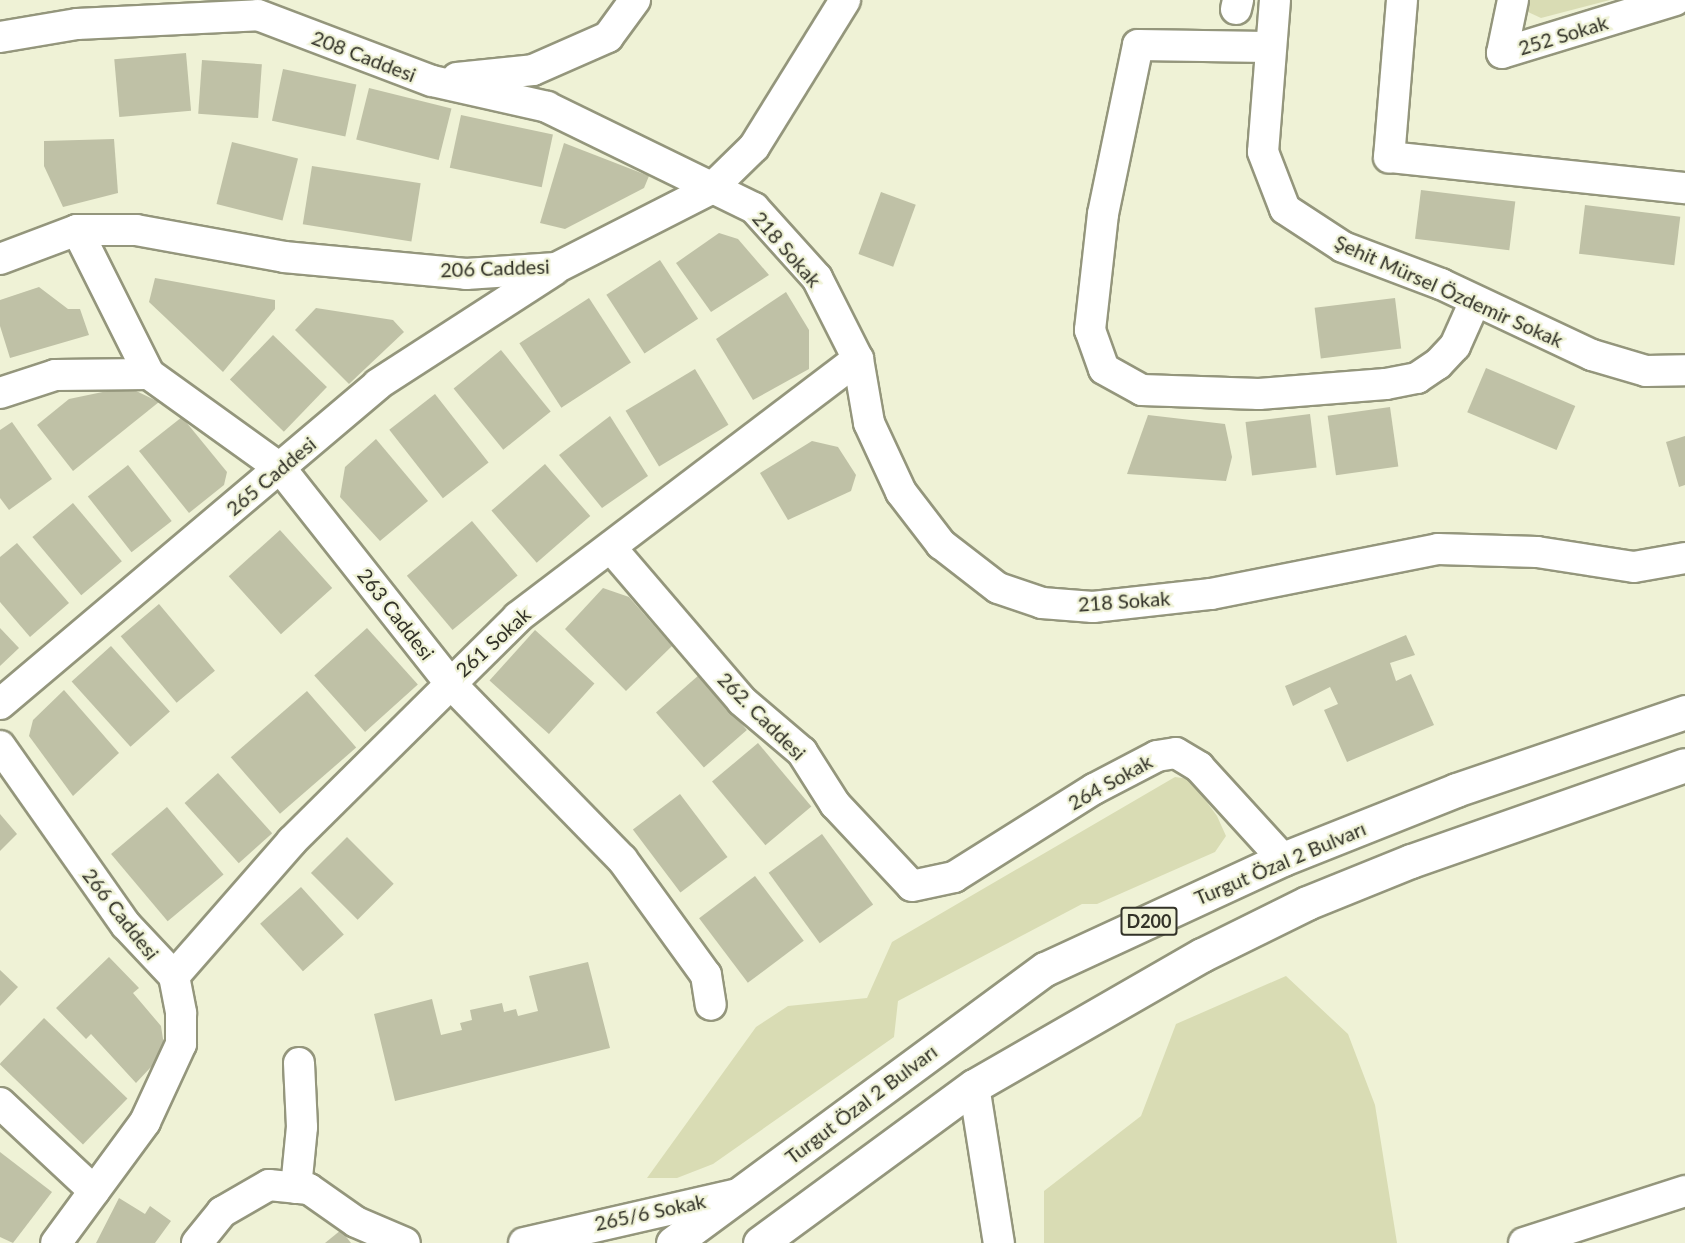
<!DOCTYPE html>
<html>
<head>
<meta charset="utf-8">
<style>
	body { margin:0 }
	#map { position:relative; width:1685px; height:1243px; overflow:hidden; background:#eff2d6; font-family:Lato,sans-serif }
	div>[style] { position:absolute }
	.green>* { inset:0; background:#d9dcb4 }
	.building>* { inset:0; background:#bfc1a6; transform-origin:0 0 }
	.roads { filter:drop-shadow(2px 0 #94967c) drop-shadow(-2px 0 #94967c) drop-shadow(0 2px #94967c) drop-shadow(0 -2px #94967c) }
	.minor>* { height:30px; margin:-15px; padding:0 15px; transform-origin:15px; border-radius:15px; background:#fff }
	.highway>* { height:33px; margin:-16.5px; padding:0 16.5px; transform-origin:16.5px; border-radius:16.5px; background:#fff }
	span { translate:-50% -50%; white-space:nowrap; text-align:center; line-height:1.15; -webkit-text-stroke:4.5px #eff2d6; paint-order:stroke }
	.shield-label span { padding:2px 4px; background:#eff2d6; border:2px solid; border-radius:4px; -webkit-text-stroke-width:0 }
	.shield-label { font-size:18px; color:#323228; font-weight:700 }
	.street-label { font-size:20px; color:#323228 }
</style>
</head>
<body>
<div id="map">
	<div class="green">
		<i style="clip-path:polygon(1525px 0,1610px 0,1541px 18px,1528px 12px)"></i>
		<i style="clip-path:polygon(1175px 777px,1190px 779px,1217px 816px,1226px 836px,1215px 852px,1097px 904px,1082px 904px,898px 1001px,894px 1037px,713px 1164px,677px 1178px,647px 1178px,756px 1027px,788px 1006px,867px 998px,892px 942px)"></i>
		<i style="clip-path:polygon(1286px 976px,1348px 1034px,1375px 1105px,1397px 1243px,1044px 1243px,1044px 1191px,1141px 1116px,1176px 1024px)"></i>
	</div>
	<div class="building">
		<i style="left:186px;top:53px;width:58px;height:72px;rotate:85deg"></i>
		<i style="left:202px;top:60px;width:60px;height:54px;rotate:4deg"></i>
		<i style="left:283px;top:69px;width:75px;height:53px;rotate:12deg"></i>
		<i style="left:369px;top:88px;width:85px;height:53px;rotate:14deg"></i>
		<i style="left:461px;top:115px;width:94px;height:54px;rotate:12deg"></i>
		<i style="clip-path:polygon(114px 139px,118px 193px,63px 207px,44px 166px,44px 141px)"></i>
		<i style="left:232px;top:142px;width:68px;height:64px;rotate:14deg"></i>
		<i style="clip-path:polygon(564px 143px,649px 176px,644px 188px,565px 229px,540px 223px)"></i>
		<i style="left:312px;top:166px;width:110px;height:59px;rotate:9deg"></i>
		<i style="left:1421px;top:190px;width:95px;height:49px;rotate:7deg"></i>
		<i style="left:881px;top:192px;width:37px;height:66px;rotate:20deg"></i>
		<i style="left:1585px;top:205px;width:96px;height:49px;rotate:7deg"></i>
		<i style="clip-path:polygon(719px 233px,738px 239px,769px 275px,711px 312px,676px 263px)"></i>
		<i style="left:660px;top:260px;width:70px;height:64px;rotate:57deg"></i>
		<i style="clip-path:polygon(155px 278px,275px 300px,275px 309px,223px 372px,149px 302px)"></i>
		<i style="clip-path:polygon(39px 287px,68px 309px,80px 309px,89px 335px,10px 358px,0 326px,0 300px)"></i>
		<i style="clip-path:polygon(786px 292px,809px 330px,809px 369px,753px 400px,716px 339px)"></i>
		<i style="left:589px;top:298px;width:77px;height:83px;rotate:57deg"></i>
		<i style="left:1395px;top:298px;width:51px;height:81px;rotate:83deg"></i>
		<i style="clip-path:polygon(316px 308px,393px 320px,404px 332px,349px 384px,295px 330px)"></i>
		<i style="left:273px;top:335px;width:75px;height:62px;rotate:44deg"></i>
		<i style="left:501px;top:350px;width:79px;height:61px;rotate:51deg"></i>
		<i style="left:1486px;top:368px;width:97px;height:48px;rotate:23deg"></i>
		<i style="left:695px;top:369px;width:65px;height:81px;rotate:59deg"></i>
		<i style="clip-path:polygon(117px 389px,132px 389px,159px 402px,73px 471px,37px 425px,69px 399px)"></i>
		<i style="left:435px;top:394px;width:87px;height:58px;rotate:52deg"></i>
		<i style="left:1390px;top:407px;width:60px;height:63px;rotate:82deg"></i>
		<i style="left:1310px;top:414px;width:54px;height:65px;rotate:83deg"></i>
		<i style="clip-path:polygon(1148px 415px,1225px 424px,1232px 457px,1226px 481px,1127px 474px)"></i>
		<i style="clip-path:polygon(610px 416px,648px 476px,602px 508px,559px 455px)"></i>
		<i style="clip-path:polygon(182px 417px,227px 472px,224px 485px,189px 513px,139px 451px)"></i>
		<i style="clip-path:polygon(12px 422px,52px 479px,9px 510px,0 498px,0 430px)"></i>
		<i style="clip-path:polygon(1685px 436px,1685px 485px,1679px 487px,1666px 442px)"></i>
		<i style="clip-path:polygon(376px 439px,428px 501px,380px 541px,340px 497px,345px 467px)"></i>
		<i style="clip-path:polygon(812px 441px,838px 447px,856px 475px,851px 491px,788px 520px,760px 473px)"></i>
		<i style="left:545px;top:464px;width:69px;height:71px;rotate:49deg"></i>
		<i style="left:128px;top:465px;width:71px;height:51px;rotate:52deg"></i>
		<i style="left:73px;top:503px;width:76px;height:53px;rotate:50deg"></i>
		<i style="left:472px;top:521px;width:71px;height:85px;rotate:50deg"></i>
		<i style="left:280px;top:530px;width:78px;height:69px;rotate:48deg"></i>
		<i style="clip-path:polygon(17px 543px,69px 603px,30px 637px,0 602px,0 557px)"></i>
		<i style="clip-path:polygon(603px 588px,629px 597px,672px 646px,626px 691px,565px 629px)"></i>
		<i style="left:159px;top:604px;width:87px;height:50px;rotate:50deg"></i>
		<i style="clip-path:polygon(0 628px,19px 648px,0 666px)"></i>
		<i style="left:367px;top:628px;width:76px;height:71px;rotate:48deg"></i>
		<i style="left:535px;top:630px;width:80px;height:68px;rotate:42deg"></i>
		<i style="clip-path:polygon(1406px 635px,1415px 655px,1390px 663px,1396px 681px,1411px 674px,1434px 725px,1347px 762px,1324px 710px,1338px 704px,1330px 687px,1293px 706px,1285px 686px)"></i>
		<i style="left:111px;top:646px;width:88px;height:53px;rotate:48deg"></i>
		<i style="left:699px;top:675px;width:73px;height:57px;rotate:49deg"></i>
		<i style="clip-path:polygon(64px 690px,119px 753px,73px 796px,29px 736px,33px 720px)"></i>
		<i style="left:307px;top:691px;width:75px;height:101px;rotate:49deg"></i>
		<i style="left:758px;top:743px;width:83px;height:60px;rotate:50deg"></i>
		<i style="left:218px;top:773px;width:81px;height:45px;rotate:48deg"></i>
		<i style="left:680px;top:794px;width:79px;height:59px;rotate:53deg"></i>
		<i style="left:167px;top:807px;width:88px;height:73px;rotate:50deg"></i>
		<i style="clip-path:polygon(0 814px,17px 834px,0 851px)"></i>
		<i style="left:822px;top:834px;width:87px;height:66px;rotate:54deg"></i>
		<i style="left:347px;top:837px;width:66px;height:51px;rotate:45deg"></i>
		<i style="left:755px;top:876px;width:81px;height:70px;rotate:53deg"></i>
		<i style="left:301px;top:887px;width:64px;height:55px;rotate:48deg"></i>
		<i style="clip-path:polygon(109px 957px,139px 988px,133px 993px,161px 1026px,165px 1052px,136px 1083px,91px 1034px,86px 1039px,56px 1008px)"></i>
		<i style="clip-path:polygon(588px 962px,610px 1048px,395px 1101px,374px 1014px,432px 999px,441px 1035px,462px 1030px,460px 1023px,472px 1020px,470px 1010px,502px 1003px,504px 1012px,516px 1009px,518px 1016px,538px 1011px,529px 976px)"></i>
		<i style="clip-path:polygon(0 970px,18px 987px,0 1006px)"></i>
		<i style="left:44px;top:1018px;width:116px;height:64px;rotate:44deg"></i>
		<i style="clip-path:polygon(0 1152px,52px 1192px,13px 1243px,0 1237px)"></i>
		<i style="clip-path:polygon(119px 1198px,145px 1214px,150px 1206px,171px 1221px,155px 1243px,96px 1243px)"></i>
		<i style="clip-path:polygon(341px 1230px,351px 1243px,325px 1243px)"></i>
	</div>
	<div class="roads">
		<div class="minor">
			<i style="left:1275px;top:0;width:152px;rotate:94.5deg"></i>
			<i style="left:1263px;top:152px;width:61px;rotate:68.9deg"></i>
			<i style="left:1285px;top:209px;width:69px;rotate:33.2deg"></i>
			<i style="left:1343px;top:247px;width:105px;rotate:20.7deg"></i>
			<i style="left:1441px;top:284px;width:167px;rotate:25.2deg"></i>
			<i style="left:1592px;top:355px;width:56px;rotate:16.5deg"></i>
			<i style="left:1646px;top:371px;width:39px;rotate:-1deg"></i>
			<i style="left:1402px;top:0;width:158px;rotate:94.7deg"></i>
			<i style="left:1389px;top:157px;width:298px;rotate:6deg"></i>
			<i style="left:1513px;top:0;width:54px;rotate:101.7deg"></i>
			<i style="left:1502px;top:53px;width:181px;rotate:-17deg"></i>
			<i style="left:1236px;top:9px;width:9px;rotate:-77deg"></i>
			<i style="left:0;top:37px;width:78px;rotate:-9.6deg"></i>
			<i style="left:77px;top:24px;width:181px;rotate:-2.8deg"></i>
			<i style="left:258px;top:15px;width:186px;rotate:20.8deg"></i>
			<i style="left:432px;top:81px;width:118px;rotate:12.7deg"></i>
			<i style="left:547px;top:107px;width:230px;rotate:26deg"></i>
			<i style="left:754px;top:208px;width:94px;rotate:48deg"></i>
			<i style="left:817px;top:278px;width:91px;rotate:63.2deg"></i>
			<i style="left:858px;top:359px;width:65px;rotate:80.2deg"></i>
			<i style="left:869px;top:423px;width:76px;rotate:65.1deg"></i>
			<i style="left:901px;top:492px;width:66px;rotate:52.4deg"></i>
			<i style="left:941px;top:544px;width:72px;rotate:37.7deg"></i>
			<i style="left:998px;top:588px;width:46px;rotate:18.8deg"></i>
			<i style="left:1042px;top:603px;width:51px;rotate:4.5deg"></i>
			<i style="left:1093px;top:607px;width:119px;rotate:-6.3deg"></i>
			<i style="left:1211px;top:594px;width:231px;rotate:-11.2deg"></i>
			<i style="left:1438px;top:549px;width:99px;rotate:1.7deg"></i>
			<i style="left:1537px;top:552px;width:98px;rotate:8.8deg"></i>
			<i style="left:1634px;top:567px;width:52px;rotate:-10deg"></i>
			<i style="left:1268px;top:47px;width:130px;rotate:-179.1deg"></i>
			<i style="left:1138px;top:45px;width:173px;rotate:101.7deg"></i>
			<i style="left:1103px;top:214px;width:117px;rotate:96.4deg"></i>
			<i style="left:1090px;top:330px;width:41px;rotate:70.3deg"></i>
			<i style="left:1104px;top:369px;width:43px;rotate:28.9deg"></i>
			<i style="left:1142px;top:390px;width:117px;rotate:2deg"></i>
			<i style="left:1259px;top:394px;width:127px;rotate:-4.5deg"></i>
			<i style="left:1386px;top:384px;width:32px;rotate:-11deg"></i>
			<i style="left:1417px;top:378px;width:25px;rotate:-34deg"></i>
			<i style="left:1438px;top:364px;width:25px;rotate:-47deg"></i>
			<i style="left:1455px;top:346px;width:49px;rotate:-66deg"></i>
			<i style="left:457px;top:78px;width:76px;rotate:-6deg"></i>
			<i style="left:533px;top:70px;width:82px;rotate:-23.7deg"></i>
			<i style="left:608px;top:37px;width:46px;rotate:-53.9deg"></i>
			<i style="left:77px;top:230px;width:161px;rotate:63.4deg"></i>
			<i style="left:149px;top:374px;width:163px;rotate:35.7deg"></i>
			<i style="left:281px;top:469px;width:271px;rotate:51.7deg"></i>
			<i style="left:449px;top:682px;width:248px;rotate:45.7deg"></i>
			<i style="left:622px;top:859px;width:143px;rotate:54.1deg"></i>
			<i style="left:706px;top:975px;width:30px;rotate:81deg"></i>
			<i style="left:0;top:259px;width:82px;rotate:-20.6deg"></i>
			<i style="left:77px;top:230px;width:59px"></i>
			<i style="left:136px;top:230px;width:150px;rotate:10.3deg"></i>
			<i style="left:284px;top:257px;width:183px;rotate:5.3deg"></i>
			<i style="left:466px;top:274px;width:90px;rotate:-3.8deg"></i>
			<i style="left:556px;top:268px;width:174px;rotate:-27deg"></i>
			<i style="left:711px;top:189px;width:60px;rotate:-44.3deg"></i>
			<i style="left:754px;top:147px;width:173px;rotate:-58.2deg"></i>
			<i style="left:0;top:393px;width:58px;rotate:-18.1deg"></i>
			<i style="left:55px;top:375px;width:94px;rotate:-0.6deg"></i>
			<i style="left:611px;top:548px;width:201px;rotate:49.4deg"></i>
			<i style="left:742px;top:701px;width:79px;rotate:40.4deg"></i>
			<i style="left:802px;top:752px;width:62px;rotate:57.6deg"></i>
			<i style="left:835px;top:804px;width:112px;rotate:46.8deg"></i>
			<i style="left:912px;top:886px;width:43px;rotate:-12.1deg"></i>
			<i style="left:954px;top:877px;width:165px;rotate:-32.2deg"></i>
			<i style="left:1094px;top:789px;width:71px;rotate:-27.6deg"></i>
			<i style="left:1157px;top:756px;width:19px;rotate:-9deg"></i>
			<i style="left:1176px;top:753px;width:27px;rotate:31deg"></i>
			<i style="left:1199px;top:767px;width:125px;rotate:47.6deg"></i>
			<i style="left:0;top:704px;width:495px;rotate:-40.2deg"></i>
			<i style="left:378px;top:384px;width:210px;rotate:-32.9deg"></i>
			<i style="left:0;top:746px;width:219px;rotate:54.9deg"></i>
			<i style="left:126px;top:925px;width:70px;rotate:46.7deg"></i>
			<i style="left:174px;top:976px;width:38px;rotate:79deg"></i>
			<i style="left:181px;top:1013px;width:31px;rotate:90deg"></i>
			<i style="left:181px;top:1044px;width:86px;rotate:114.8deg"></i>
			<i style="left:145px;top:1122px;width:150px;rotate:126.3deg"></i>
			<i style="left:174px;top:976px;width:179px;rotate:-48.8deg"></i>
			<i style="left:292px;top:841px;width:318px;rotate:-44.7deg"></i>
			<i style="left:518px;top:617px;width:427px;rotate:-37.2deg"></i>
			<i style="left:974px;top:1086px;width:159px;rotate:81deg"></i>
			<i style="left:0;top:1103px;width:129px;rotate:43.1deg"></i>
			<i style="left:296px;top:1188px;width:61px;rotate:-84.4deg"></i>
			<i style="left:302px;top:1127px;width:64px;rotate:-92.7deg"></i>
			<i style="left:197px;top:1243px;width:40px;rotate:-51deg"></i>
			<i style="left:222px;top:1212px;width:54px;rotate:-29.9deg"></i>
			<i style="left:269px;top:1185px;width:40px;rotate:5.7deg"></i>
			<i style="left:309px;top:1189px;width:57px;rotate:35.1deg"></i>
			<i style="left:356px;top:1222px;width:53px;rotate:23.2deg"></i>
			<i style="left:524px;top:1243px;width:224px;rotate:-12.9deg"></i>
			<i style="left:1524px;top:1243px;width:169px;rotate:-17.9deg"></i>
		</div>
		<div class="highway">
			<i style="left:673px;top:1243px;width:462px;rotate:-36.4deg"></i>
			<i style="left:1045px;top:969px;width:262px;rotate:-24.8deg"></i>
			<i style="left:1283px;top:859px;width:186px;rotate:-21.7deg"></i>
			<i style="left:1456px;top:790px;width:242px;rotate:-18.8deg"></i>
			<i style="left:760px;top:1243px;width:265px;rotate:-36.3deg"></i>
			<i style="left:974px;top:1086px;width:263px;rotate:-29.9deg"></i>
			<i style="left:1202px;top:955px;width:117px;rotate:-26.3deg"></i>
			<i style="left:1307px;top:903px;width:112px;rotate:-22deg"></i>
			<i style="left:1411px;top:861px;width:290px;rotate:-19.3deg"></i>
		</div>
	</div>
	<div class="shield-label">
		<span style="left:1149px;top:921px">D200</span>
	</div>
	<div class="street-label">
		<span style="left:1563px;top:35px;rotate:-17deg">252 Sokak</span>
		<span style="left:364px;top:56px;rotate:21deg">208 Caddesi</span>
		<span style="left:787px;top:249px;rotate:49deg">218 Sokak</span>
		<span style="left:495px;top:268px;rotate:-2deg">206 Caddesi</span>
		<span style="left:1449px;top:291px;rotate:24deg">Şehit Mürsel Özdemir Sokak</span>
		<span style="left:271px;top:476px;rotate:-40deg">265 Caddesi</span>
		<span style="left:1124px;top:601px;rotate:-4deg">218 Sokak</span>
		<span style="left:396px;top:614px;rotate:52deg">263 Caddesi</span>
		<span style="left:493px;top:642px;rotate:-42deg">261 Sokak</span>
		<span style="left:762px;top:716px;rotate:45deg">262. Caddesi</span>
		<span style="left:1110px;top:782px;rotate:-29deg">264 Sokak</span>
		<span style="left:1280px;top:863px;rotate:-23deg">Turgut Özal 2 Bulvarı</span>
		<span style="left:121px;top:914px;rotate:52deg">266 Caddesi</span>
		<span style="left:861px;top:1104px;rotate:-37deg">Turgut Özal 2 Bulvarı</span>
		<span style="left:650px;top:1212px;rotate:-12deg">265/6 Sokak</span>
	</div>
</div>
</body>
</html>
